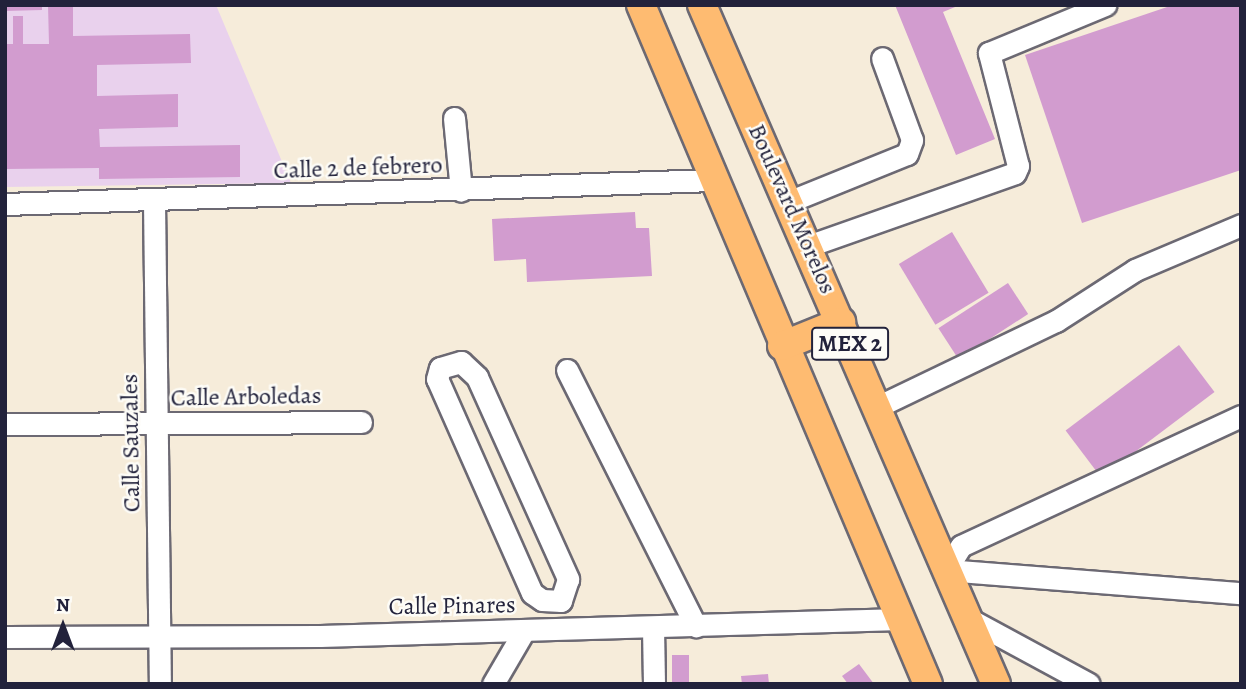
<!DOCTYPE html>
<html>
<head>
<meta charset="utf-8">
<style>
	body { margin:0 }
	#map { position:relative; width:1246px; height:689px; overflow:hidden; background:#f6ecda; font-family:Alegreya,serif }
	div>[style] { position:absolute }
	.built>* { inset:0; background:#e9d1ed }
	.building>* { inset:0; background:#d29ccf; transform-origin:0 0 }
	.roads { filter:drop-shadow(2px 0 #6c6973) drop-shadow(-2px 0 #6c6973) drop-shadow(0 2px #6c6973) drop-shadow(0 -2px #6c6973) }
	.minor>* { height:21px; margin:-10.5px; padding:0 10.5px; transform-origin:10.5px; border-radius:10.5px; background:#fff }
	.major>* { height:28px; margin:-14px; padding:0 14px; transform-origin:14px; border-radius:14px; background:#febb71 }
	span { translate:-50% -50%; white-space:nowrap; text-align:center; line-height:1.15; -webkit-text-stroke:5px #fdfcf7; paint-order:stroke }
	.shield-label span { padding:2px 5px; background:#fdfcf7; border:2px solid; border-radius:5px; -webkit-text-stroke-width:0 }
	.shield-label { font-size:23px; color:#22223b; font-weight:700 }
	.street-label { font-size:24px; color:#22223b }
	.frame { position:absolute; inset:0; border:7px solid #22223b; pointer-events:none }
	.north { position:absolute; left:28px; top:591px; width:70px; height:70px; -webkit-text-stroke:5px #fdfcf7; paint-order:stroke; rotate:0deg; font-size:19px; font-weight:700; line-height:28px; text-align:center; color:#22223b }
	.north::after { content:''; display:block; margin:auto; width:24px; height:32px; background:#22223b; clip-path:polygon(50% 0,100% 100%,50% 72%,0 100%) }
</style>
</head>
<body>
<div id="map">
	<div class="built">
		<i style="clip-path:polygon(5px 5px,216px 5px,291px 183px,5px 187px)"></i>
	</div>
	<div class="building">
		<i style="clip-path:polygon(5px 5px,42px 5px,42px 10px,5px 11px)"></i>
		<i style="clip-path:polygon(48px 5px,73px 5px,73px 36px,190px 34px,191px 63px,97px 65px,97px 96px,178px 94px,178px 127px,99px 129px,100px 147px,240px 145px,240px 177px,99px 179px,99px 168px,5px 169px,5px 44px,13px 44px,13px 16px,23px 16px,23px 44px,49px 44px)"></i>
		<i style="clip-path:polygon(895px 5px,960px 5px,943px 12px,995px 139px,956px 155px)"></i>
		<i style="clip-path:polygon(1173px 5px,1241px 5px,1241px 170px,1082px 223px,1025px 55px)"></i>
		<i style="clip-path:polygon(635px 212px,636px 228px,649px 228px,652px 276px,527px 282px,526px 259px,494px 261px,492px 219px)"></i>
		<i style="left:952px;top:232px;width:71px;height:62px;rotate:59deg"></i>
		<i style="left:1008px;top:283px;width:37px;height:83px;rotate:57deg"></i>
		<i style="left:1179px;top:345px;width:59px;height:142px;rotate:53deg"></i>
		<i style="left:672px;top:655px;width:17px;height:29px"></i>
		<i style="clip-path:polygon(859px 664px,874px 684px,848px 684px,842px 676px)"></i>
		<i style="clip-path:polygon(768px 674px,769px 684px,742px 684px,741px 676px)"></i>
	</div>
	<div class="roads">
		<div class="minor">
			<i style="left:454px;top:118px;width:73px;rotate:84.5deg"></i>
			<i style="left:154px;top:201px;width:483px;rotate:89.3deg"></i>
			<i style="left:788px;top:202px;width:128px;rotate:-22deg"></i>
			<i style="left:907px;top:154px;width:15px;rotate:-70deg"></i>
			<i style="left:912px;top:140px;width:87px;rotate:-110.1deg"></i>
			<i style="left:5px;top:204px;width:707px;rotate:-1.94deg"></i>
			<i style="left:808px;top:246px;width:219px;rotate:-19.4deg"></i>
			<i style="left:1015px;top:173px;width:8px;rotate:-67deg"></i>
			<i style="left:1018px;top:166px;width:117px;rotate:-104.4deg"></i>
			<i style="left:989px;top:53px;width:126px;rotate:-22.5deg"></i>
			<i style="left:461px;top:362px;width:22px;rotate:43deg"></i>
			<i style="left:477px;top:377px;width:222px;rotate:65.7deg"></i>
			<i style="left:568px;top:579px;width:23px;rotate:108deg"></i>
			<i style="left:561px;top:601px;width:19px;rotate:-177deg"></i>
			<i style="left:542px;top:600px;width:12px;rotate:-145deg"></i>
			<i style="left:532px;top:593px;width:234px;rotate:-113.9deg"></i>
			<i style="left:437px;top:379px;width:11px;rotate:-75deg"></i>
			<i style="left:440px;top:368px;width:22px;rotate:-16deg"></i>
			<i style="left:567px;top:370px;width:287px;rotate:63.3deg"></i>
			<i style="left:877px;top:407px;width:199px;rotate:-25.7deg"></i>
			<i style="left:1056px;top:321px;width:94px;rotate:-32.8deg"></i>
			<i style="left:1135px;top:270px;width:115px;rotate:-23deg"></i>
			<i style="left:1241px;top:416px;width:309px;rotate:155.1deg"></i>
			<i style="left:961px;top:546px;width:28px;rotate:122deg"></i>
			<i style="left:946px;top:570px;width:296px;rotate:4.5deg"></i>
			<i style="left:5px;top:424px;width:356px;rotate:-0.3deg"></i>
			<i style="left:969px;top:619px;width:136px;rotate:28.4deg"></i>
			<i style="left:653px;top:627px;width:57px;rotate:89deg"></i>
			<i style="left:5px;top:637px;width:315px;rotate:-0.2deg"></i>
			<i style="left:320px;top:636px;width:581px;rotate:-1.68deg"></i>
			<i style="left:493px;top:684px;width:61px;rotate:-59.7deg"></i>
		</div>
		<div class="major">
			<i style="left:641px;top:5px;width:737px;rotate:67.09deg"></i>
			<i style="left:702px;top:5px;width:740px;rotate:66.59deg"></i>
			<i style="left:782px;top:346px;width:64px;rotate:-22.1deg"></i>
		</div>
	</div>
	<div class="shield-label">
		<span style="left:850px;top:344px">MEX 2</span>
	</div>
	<div class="street-label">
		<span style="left:358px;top:168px;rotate:-2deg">Calle 2 de febrero</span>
		<span style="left:792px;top:209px;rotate:66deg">Boulevard Morelos</span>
		<span style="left:246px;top:397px;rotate:-1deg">Calle Arboledas</span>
		<span style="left:131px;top:443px;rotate:-91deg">Calle Sauzales</span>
		<span style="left:452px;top:606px;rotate:-1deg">Calle Pinares</span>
	</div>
	<div class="frame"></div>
	<div class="north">N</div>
</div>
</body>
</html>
